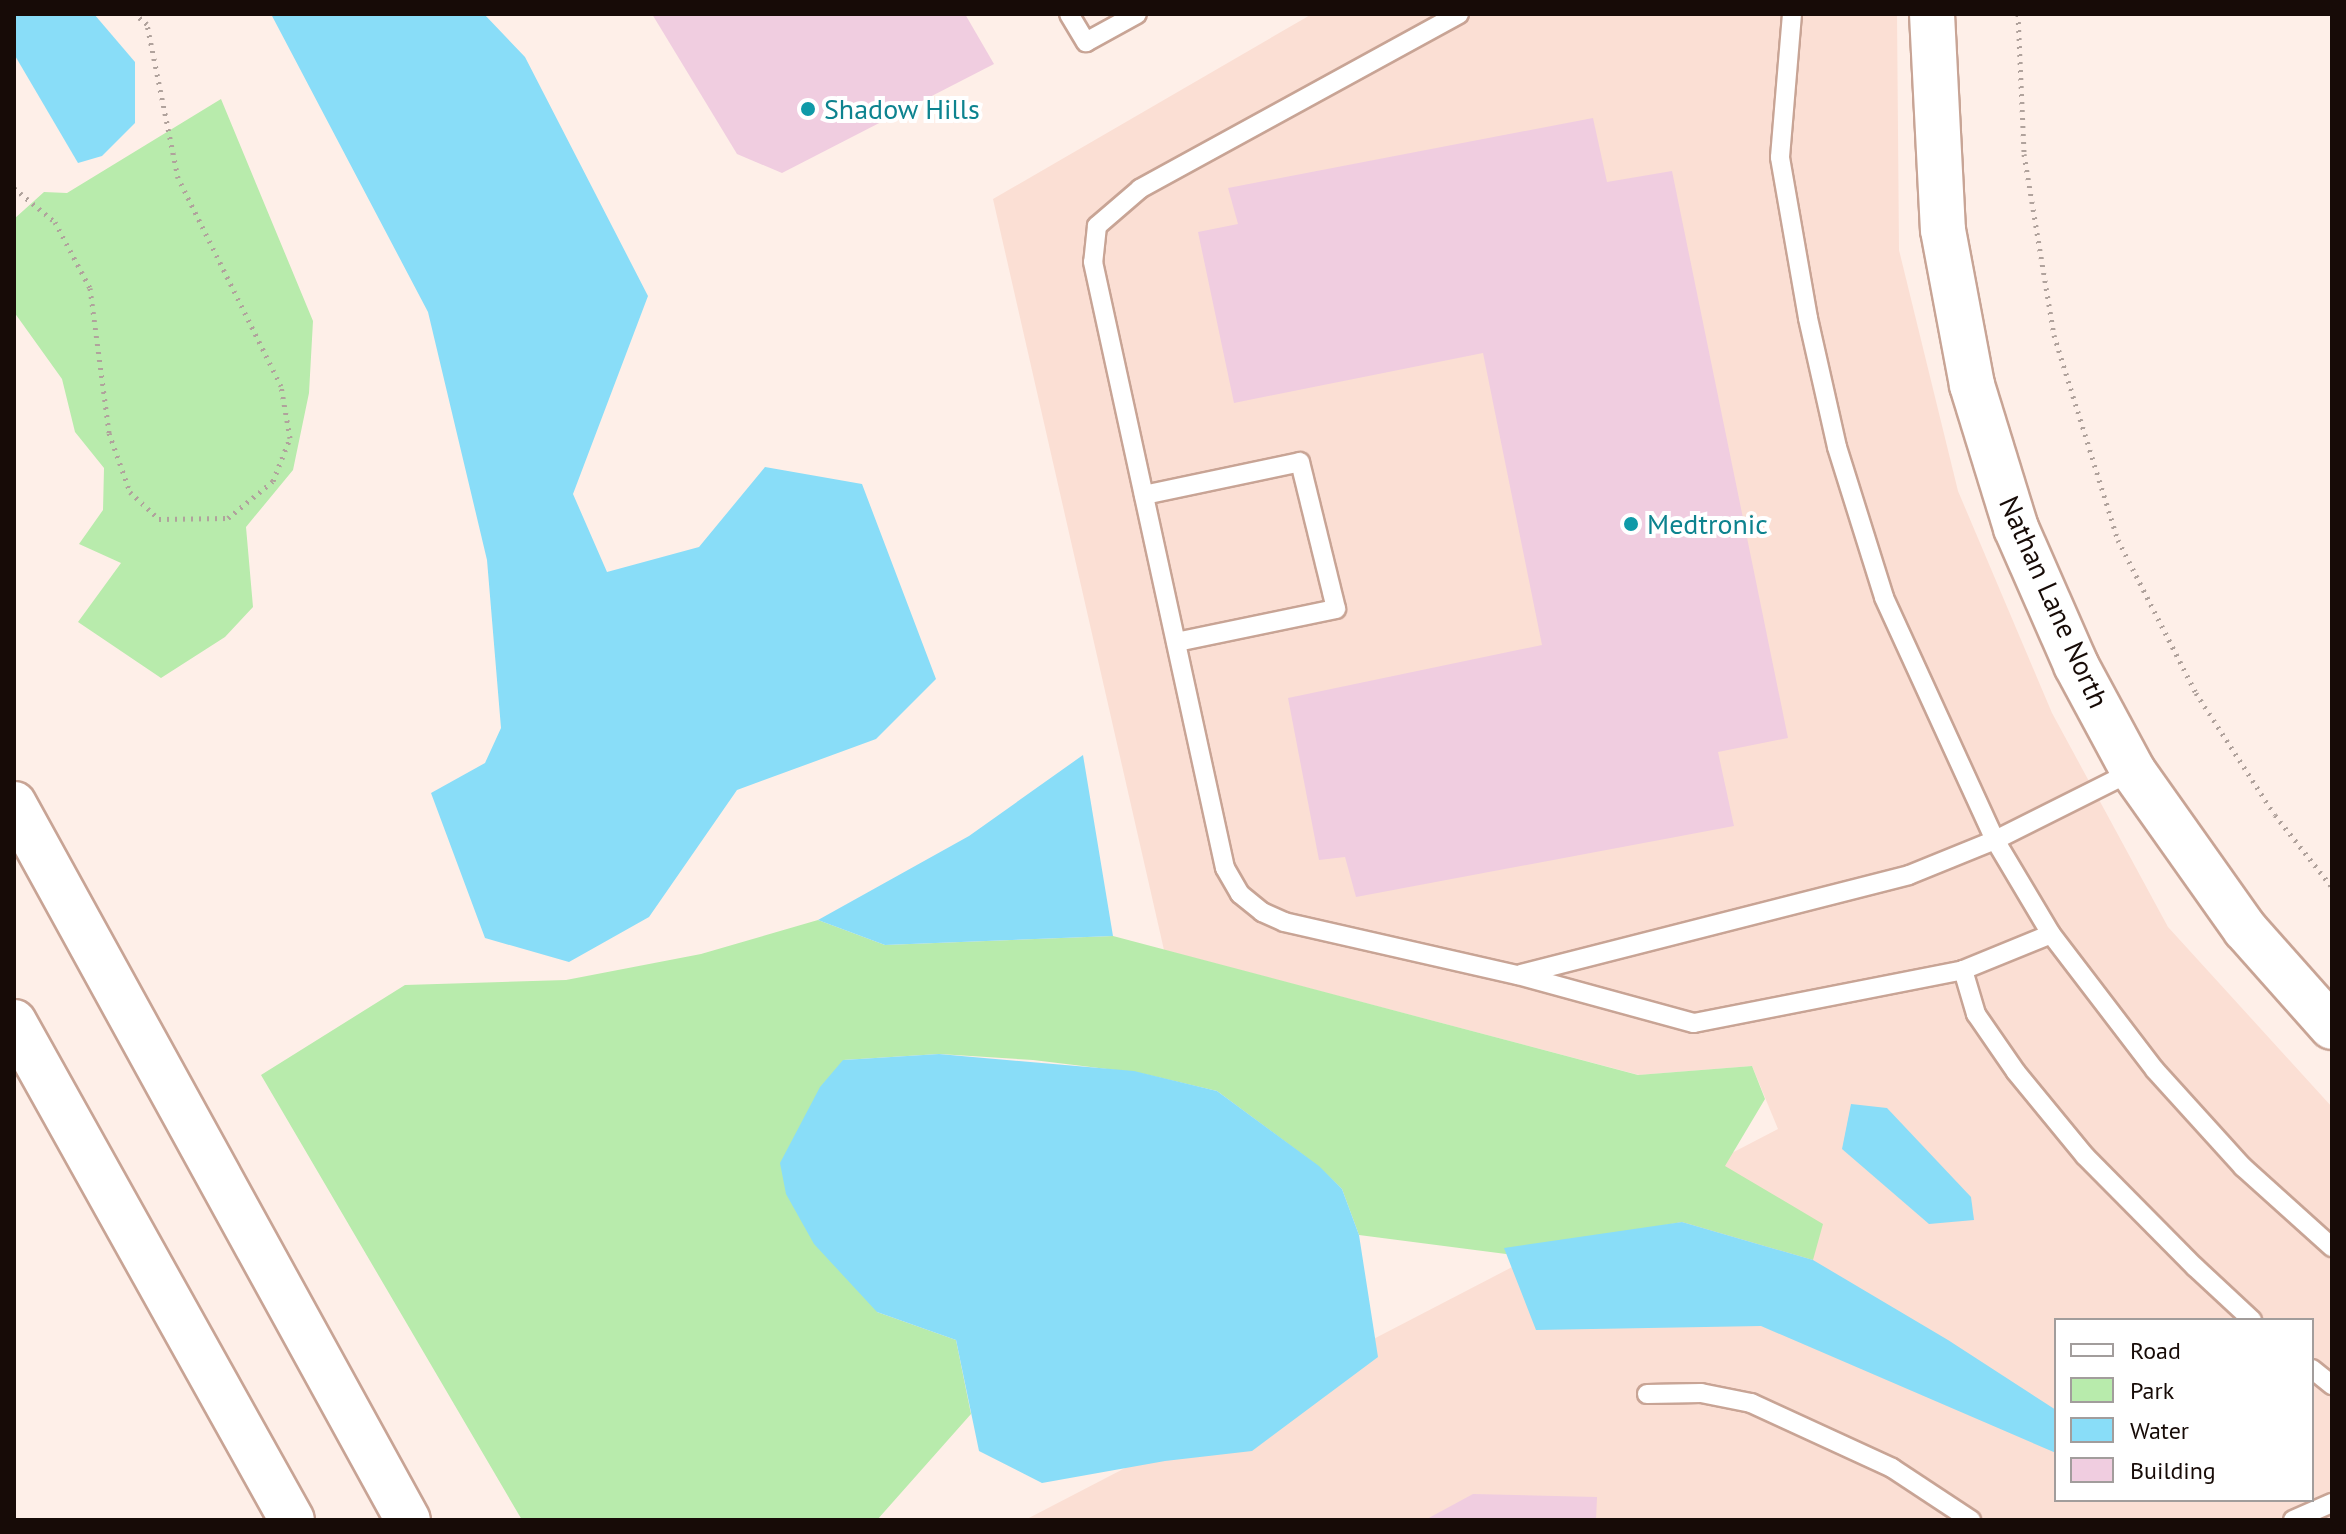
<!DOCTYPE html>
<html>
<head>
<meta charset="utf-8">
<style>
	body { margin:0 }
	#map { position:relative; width:2346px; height:1534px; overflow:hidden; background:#feefe8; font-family:"PT Sans",sans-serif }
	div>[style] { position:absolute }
	.built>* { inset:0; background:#fbdfd4 }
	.green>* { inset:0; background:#b8ebac }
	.water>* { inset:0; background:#89ddf8 }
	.building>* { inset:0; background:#f0cde0 }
	.path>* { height:5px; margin-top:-2.5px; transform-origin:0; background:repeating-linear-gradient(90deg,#b0a29c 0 2px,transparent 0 8px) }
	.roads { filter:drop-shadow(2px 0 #c8a495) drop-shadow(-2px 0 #c8a495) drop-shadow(0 2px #c8a495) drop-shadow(0 -2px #c8a495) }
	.lane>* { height:18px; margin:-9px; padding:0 9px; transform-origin:9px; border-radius:9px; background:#fff }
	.secondary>* { height:44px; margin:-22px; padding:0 22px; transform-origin:22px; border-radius:22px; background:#fff }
	.highway>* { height:44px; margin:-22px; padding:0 22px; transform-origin:22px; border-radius:22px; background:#fff }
	.dots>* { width:22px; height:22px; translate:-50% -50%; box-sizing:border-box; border:4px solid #fff; border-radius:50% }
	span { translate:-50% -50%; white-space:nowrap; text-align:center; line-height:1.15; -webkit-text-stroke:8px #fff; paint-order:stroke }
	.culture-label { font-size:28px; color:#0d838f }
	.left { translate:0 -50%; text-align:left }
	.street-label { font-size:28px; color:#170b07 }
	.frame { position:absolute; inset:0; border:16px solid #170b07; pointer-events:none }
	.legend { position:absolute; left:2054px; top:1318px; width:260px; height:184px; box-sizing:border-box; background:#fff; border:2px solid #a29d9c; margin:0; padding:10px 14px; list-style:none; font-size:24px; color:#170b07 }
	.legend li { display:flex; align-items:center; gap:16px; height:40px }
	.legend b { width:40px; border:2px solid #a29d9c }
</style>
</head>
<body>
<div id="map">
	<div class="built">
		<i style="clip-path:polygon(evenodd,1312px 14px,1897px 14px,1899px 250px,1958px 491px,2052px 713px,2168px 927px,2332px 1107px,2332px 1520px,1025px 1520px,1778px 1129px,1752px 1066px,1639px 1075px,1164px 950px,993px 199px,1312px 14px,2056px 1320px,2312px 1320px,2312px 1500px,2056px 1500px,2056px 1320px)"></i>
	</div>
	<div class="green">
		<i style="clip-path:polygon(221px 99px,313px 321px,309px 393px,293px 470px,246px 527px,253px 607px,225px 637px,161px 678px,78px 622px,121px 563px,79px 544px,103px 510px,104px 468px,75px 432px,62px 379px,14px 312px,14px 219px,44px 192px,67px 193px)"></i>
		<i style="clip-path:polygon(818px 920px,885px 945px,1113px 936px,1638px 1075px,1752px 1066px,1765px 1099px,1725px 1166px,1823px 1224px,1813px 1260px,1682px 1222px,1506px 1254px,1359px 1235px,1342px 1189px,1318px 1166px,1217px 1091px,1140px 1073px,1033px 1060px,939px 1054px,843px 1060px,877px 1312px,956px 1340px,971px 1414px,877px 1520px,522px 1520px,261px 1075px,405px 985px,566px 980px,701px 954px)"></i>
	</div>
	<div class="water">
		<i style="clip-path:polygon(14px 14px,94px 14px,135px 62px,135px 123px,102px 156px,78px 163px,14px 54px)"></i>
		<i style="clip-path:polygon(271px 14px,484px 14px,525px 57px,648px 296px,573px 494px,607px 572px,699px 547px,765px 467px,862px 484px,936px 679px,876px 739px,737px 790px,649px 917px,569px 962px,485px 938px,431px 793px,485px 763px,501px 728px,487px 560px,428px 312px)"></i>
		<i style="clip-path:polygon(1083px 755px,1113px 936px,885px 945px,818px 920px,969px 836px)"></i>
		<i style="clip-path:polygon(939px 1054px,1134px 1071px,1217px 1091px,1319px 1166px,1342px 1189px,1359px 1235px,1378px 1357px,1252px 1451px,1165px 1461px,1042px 1483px,979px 1451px,956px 1340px,877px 1312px,814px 1244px,786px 1194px,780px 1163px,820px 1087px,843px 1060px)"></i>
		<i style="clip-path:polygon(1851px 1104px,1887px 1108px,1971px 1197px,1974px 1220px,1929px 1224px,1842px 1149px)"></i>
		<i style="clip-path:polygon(1682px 1222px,1813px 1260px,1948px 1340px,2056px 1410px,2056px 1453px,1761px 1326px,1536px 1330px,1504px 1248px)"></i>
	</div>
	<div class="building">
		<i style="clip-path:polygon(652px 14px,965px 14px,994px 64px,782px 173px,737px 154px)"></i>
		<i style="clip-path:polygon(1593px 118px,1607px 182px,1672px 171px,1788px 738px,1718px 752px,1734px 826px,1356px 897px,1345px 857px,1319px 860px,1288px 698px,1542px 645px,1483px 353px,1234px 403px,1198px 232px,1238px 224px,1228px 188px)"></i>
		<i style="clip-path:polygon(1473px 1494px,1597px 1497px,1596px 1520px,1425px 1520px)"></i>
	</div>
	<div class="path">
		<i style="left:2018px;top:14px;width:140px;rotate:87.5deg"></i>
		<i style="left:2024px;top:154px;width:183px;rotate:80.6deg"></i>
		<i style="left:2054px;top:335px;width:215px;rotate:72.7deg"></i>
		<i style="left:2118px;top:540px;width:172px;rotate:63deg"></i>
		<i style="left:2196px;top:693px;width:145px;rotate:57.1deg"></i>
		<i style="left:2275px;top:815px;width:92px;rotate:51.6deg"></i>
		<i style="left:14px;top:188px;width:53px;rotate:39.7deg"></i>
		<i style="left:55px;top:222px;width:75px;rotate:62.1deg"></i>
		<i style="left:90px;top:288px;width:146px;rotate:82.5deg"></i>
		<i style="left:109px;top:433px;width:63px;rotate:70.4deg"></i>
		<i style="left:130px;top:492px;width:40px;rotate:43deg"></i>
		<i style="left:159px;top:519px;width:69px;rotate:-0.8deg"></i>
		<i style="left:228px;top:518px;width:58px;rotate:-39.4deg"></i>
		<i style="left:273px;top:481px;width:46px;rotate:-68.4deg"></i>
		<i style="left:290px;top:438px;width:53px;rotate:-99.8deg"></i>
		<i style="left:281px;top:386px;width:232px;rotate:-116.3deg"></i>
		<i style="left:178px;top:178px;width:157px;rotate:-101.4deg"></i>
		<i style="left:147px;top:24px;width:16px;rotate:-140deg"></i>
	</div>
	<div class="roads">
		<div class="lane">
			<i style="left:1069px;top:14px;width:33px;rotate:59deg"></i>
			<i style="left:1086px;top:42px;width:58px;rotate:-28.8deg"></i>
			<i style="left:1459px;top:14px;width:364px;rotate:151.3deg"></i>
			<i style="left:1140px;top:189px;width:57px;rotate:139.3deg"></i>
			<i style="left:1097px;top:226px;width:36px;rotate:96deg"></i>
			<i style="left:1093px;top:262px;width:620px;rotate:77.71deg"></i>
			<i style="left:1225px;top:868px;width:30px;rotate:60deg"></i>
			<i style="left:1240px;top:894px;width:28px;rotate:39deg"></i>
			<i style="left:1262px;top:912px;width:24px;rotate:24deg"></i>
			<i style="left:1284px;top:922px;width:240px;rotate:12.8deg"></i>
			<i style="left:1518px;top:975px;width:182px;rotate:15.3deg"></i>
			<i style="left:1694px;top:1023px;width:274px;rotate:-11.1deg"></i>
			<i style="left:1963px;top:970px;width:46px;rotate:73.5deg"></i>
			<i style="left:1976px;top:1014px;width:70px;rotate:55.4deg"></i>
			<i style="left:2016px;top:1072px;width:109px;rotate:50.6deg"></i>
			<i style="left:2085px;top:1156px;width:156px;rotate:45.3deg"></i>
			<i style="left:2195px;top:1267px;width:78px;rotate:42.9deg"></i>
			<i style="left:1144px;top:495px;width:159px;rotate:-11.9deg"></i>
			<i style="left:1300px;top:462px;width:151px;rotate:76.2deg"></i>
			<i style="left:1336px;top:609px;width:163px;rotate:168.3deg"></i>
			<i style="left:2133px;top:771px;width:154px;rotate:153.4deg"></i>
			<i style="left:1995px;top:840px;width:109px;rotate:59.2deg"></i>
			<i style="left:2051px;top:934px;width:171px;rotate:52.6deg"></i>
			<i style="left:2155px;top:1070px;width:131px;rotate:47.8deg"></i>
			<i style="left:2243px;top:1167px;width:120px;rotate:42deg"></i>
			<i style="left:1963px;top:970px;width:95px;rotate:-22.2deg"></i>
			<i style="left:1521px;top:974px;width:400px;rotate:-14.3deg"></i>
			<i style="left:1909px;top:875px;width:93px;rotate:-22.1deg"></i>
			<i style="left:1995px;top:840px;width:267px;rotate:-114.6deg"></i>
			<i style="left:1884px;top:597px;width:157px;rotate:-107.4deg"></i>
			<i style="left:1837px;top:447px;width:132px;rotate:-102.7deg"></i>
			<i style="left:1808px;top:318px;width:163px;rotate:-99.9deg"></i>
			<i style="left:1780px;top:157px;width:144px;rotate:-85.2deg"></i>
			<i style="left:2312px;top:1369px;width:26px;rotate:39deg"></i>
			<i style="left:1647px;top:1394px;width:54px;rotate:-1.1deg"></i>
			<i style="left:1701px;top:1393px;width:51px;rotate:11.3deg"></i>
			<i style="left:1751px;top:1403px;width:155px;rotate:24.7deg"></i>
			<i style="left:1892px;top:1468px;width:95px;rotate:33.4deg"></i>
			<i style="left:2293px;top:1520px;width:43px;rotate:-23.6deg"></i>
		</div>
		<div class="secondary">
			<i style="left:1932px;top:14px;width:216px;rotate:87.1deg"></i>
			<i style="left:1943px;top:230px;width:158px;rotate:79.4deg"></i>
			<i style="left:1972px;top:385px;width:150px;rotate:72.9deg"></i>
			<i style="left:2016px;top:528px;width:150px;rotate:66.3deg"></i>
			<i style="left:2076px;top:665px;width:120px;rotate:61.7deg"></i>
			<i style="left:2133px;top:771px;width:194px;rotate:54.7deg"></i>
			<i style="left:2245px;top:929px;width:131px;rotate:48.4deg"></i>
		</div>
		<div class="highway">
			<i style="left:14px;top:804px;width:817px;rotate:61.18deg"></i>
			<i style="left:14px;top:1022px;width:570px;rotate:60.83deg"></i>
		</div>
	</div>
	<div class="dots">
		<i style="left:808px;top:109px;background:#0f9aa8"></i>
		<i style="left:1631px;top:524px;background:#0f9aa8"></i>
	</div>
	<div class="culture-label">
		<span class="left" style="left:824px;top:109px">Shadow Hills</span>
		<span class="left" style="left:1647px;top:524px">Medtronic</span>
	</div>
	<div class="street-label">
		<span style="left:2054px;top:602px;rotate:66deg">Nathan Lane North</span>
	</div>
	<div class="frame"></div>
	<ul class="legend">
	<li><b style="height:10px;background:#fff"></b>Road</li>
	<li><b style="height:22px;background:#b8ebac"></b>Park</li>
	<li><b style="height:22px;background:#89ddf8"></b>Water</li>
	<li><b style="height:22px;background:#f0cde0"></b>Building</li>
	</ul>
</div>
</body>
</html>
